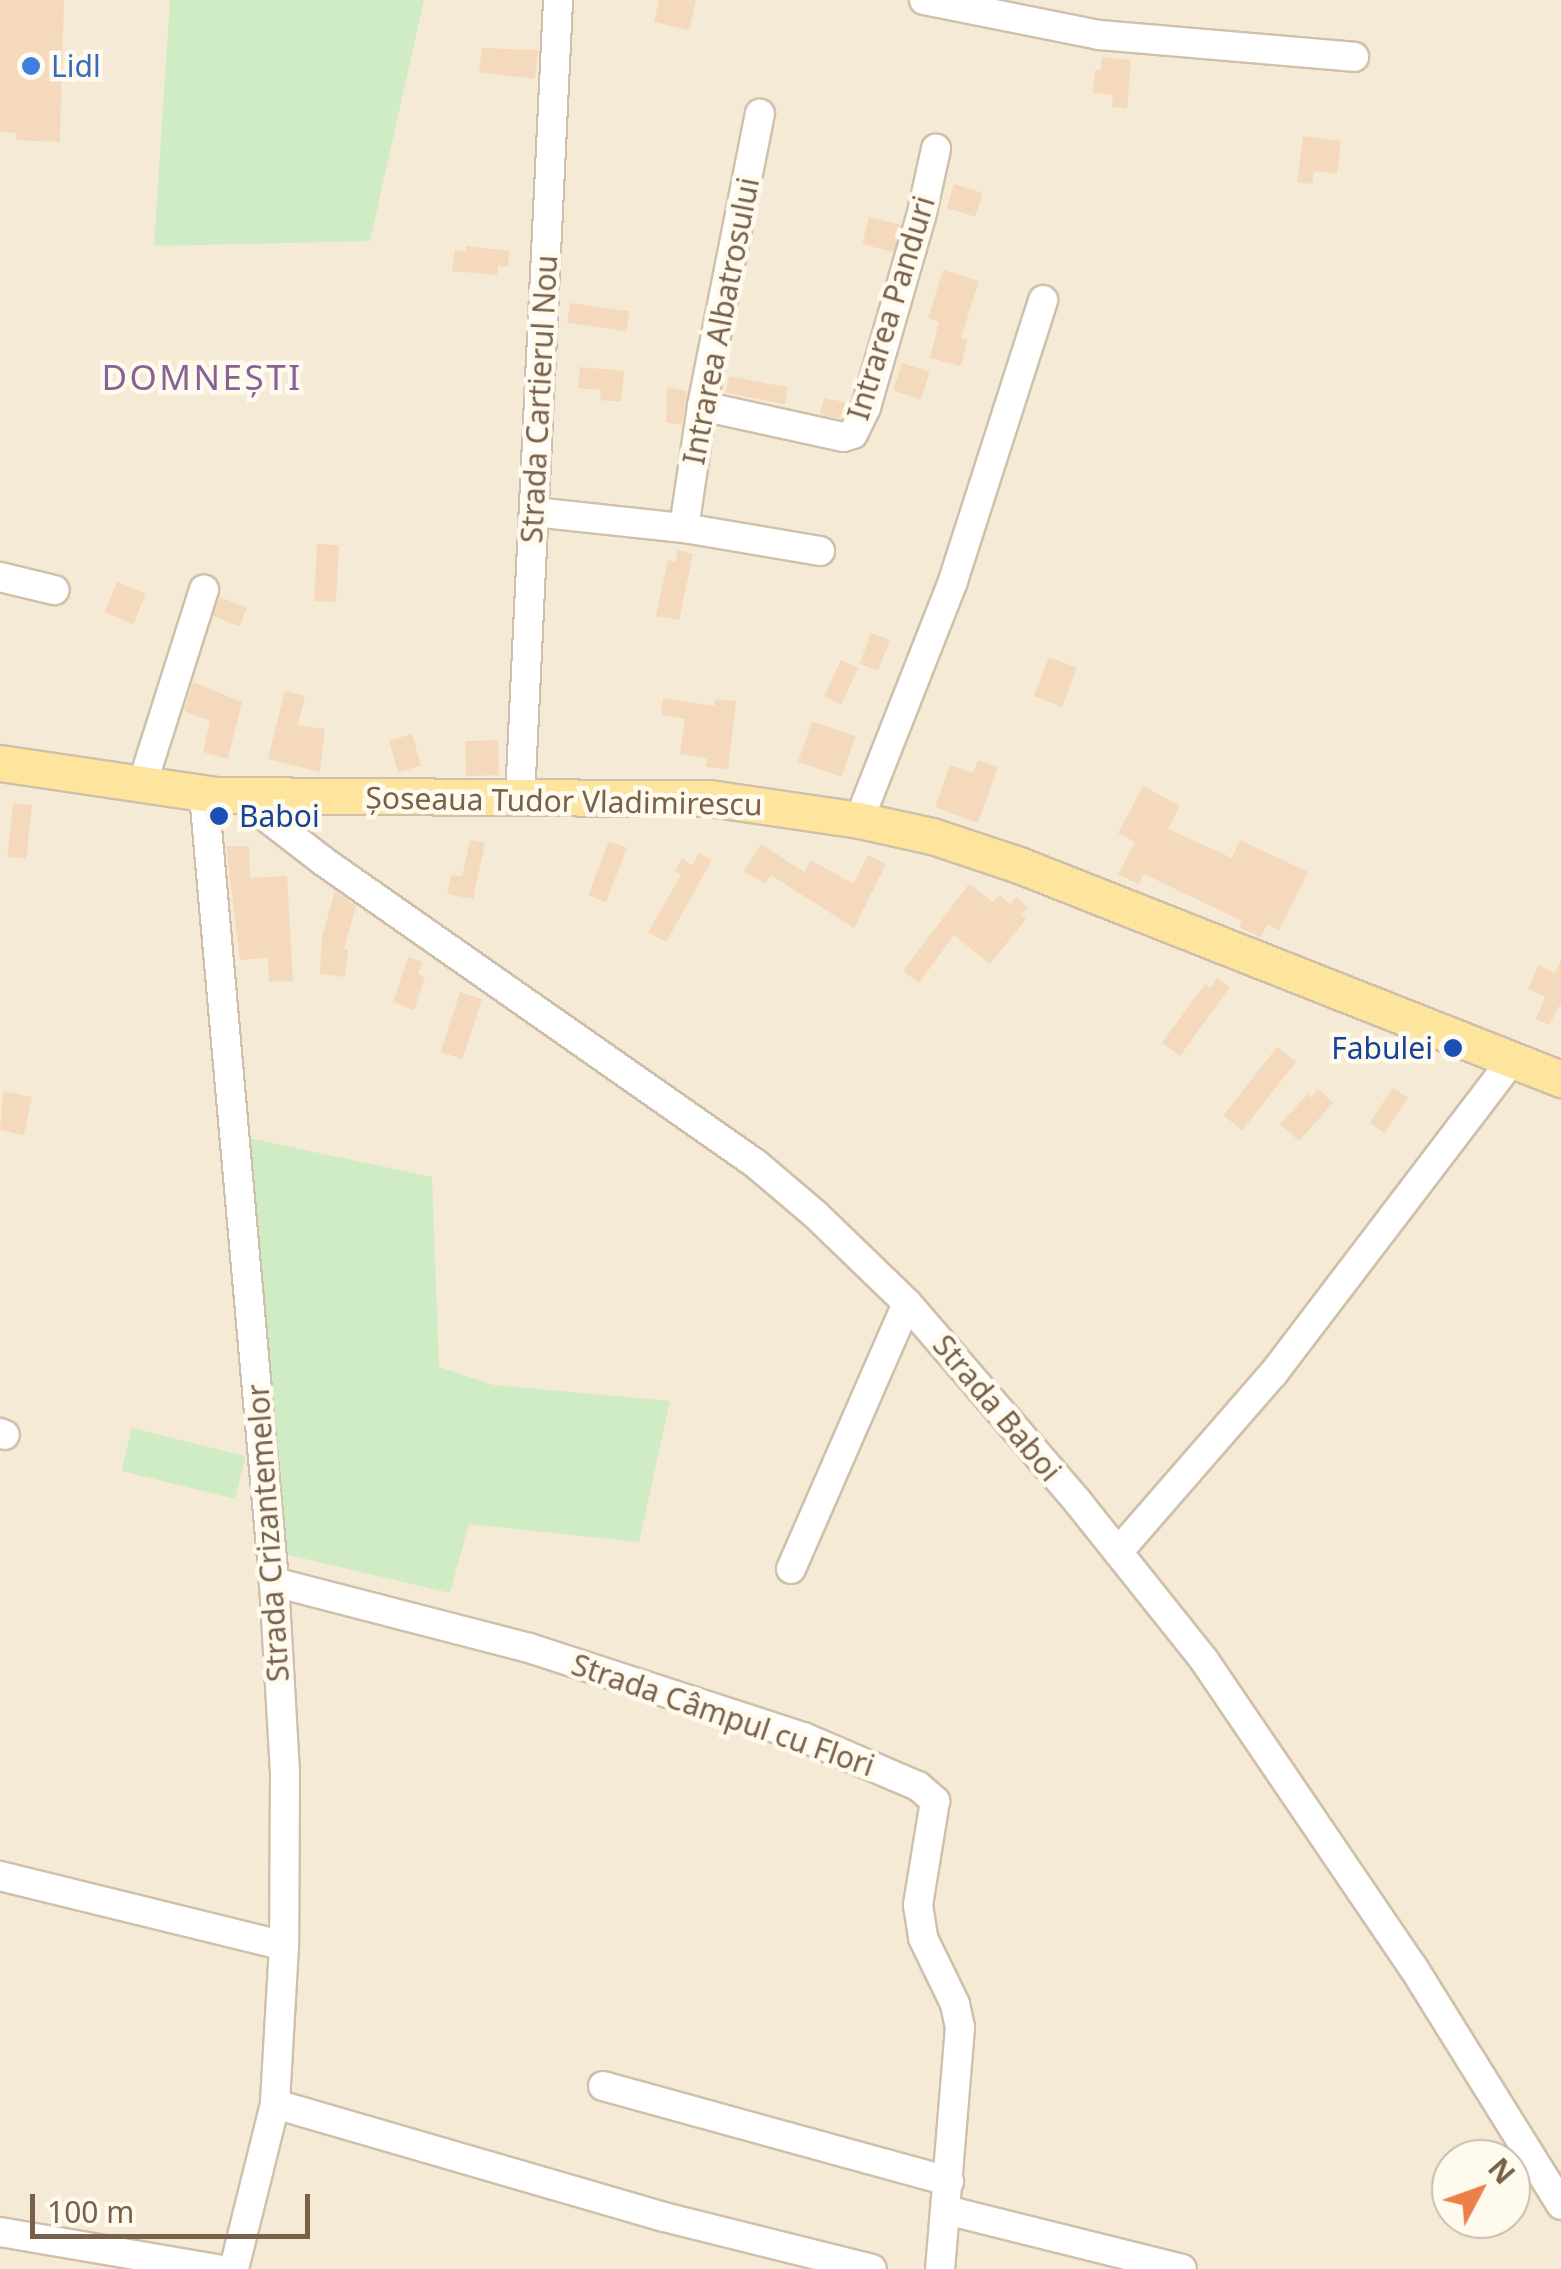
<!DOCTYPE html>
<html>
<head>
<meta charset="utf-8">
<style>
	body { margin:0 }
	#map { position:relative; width:1561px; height:2269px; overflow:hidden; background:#fdf7e7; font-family:"Noto Sans",sans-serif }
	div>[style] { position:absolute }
	.residential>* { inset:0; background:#f5ead5 }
	.green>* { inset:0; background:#cfecc4; transform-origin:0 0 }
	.building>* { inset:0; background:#f4d9bd; transform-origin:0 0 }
	.roads { filter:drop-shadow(2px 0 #d0c0ab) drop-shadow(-2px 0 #d0c0ab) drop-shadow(0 2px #d0c0ab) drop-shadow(0 -2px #d0c0ab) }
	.minor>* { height:28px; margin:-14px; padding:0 14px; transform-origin:14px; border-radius:14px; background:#fff }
	.major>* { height:35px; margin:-17.5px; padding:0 17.5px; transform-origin:17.5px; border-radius:17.5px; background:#fee59d }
	.dots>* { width:28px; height:28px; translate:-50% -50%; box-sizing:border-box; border:5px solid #fffaee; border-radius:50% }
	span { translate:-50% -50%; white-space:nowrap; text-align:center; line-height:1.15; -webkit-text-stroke:9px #fffaee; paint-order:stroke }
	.shop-label { font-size:30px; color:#366cbe }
	.left { translate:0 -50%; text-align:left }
	.street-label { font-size:30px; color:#786049 }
	.transit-label { font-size:30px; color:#164399 }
	.right { translate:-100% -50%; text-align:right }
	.quarter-label { font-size:35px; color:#8a6195; letter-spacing:2.5px }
	.north { position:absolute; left:1431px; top:2139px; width:100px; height:100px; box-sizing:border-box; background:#fffaee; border:2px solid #c9bcac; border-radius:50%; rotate:49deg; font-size:28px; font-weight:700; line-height:40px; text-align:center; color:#786049 }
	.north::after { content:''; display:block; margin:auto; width:35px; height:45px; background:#ec7f47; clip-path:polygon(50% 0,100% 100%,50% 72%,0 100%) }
	.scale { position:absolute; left:30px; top:2194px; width:280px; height:45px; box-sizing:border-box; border:5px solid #786049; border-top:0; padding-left:12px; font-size:30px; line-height:35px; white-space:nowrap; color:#786049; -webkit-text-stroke:8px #fffaee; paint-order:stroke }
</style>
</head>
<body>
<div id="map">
	<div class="residential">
		<i style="clip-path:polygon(evenodd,0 0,1561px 0,1561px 2269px,0 2269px,0 0,1451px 2159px,1511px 2159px,1511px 2219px,1451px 2219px,1451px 2159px)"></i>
	</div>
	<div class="green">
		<i style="clip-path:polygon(170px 0,424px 0,370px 241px,154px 246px)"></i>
		<i style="clip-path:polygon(243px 1137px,432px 1177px,439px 1367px,494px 1385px,670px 1401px,639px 1542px,469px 1524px,450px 1593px,280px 1553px)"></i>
		<i style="left:132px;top:1428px;width:117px;height:44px;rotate:14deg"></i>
	</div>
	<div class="building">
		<i style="clip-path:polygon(0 0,64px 0,60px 142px,16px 140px,16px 133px,0 132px)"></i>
		<i style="clip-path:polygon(659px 0,696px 0,689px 30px,654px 22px)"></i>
		<i style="clip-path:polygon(482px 48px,538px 50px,535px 79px,479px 72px)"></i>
		<i style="clip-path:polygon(1102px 57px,1131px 60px,1127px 108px,1112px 107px,1113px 95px,1093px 93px,1095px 70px,1101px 70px)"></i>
		<i style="clip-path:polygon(1303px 136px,1341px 141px,1337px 174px,1314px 171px,1312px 184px,1297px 182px)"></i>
		<i style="left:954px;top:184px;width:30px;height:25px;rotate:17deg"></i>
		<i style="left:869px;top:217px;width:33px;height:28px;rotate:14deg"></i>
		<i style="clip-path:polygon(466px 246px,509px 251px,508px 267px,498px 266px,497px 275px,452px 271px,455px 250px,466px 252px)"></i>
		<i style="clip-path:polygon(943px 270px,979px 281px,961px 338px,967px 340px,961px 366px,930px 358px,939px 322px,928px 318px)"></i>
		<i style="left:570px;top:303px;width:60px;height:20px;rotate:8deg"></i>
		<i style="left:902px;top:363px;width:29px;height:29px;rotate:18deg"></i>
		<i style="clip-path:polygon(580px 367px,624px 371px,621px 402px,600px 400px,601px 390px,578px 388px)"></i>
		<i style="left:729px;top:376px;width:60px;height:17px;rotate:11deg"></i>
		<i style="clip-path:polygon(667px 387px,687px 391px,682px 425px,666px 422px)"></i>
		<i style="clip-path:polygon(824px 398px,849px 403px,841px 419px,820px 414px)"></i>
		<i style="left:317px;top:544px;width:22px;height:57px;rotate:3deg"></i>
		<i style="clip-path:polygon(678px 550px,693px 554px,679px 620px,656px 616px,668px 560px,676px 562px)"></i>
		<i style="left:117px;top:582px;width:31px;height:33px;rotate:22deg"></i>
		<i style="left:220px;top:597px;width:29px;height:20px;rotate:22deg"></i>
		<i style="left:871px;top:633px;width:20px;height:33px;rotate:20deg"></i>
		<i style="left:1049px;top:657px;width:30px;height:42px;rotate:21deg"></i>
		<i style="left:841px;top:660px;width:19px;height:40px;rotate:25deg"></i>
		<i style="clip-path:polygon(193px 682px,242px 702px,228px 759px,203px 752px,210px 721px,184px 711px)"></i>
		<i style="clip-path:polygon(285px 691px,305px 696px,298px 725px,325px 729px,320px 772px,268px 759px)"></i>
		<i style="clip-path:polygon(663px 698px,714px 706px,715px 699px,736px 701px,728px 769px,706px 767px,707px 758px,680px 754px,685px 719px,661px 715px)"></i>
		<i style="left:812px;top:721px;width:46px;height:43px;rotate:19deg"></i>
		<i style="left:412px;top:734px;width:33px;height:24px;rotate:74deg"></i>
		<i style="left:498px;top:740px;width:35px;height:33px;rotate:88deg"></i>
		<i style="clip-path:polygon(978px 760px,998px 767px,978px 823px,935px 807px,950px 765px,973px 773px)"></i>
		<i style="clip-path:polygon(1143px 786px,1180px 806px,1168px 829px,1232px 858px,1240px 840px,1308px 872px,1279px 930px,1267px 924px,1261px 938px,1239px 927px,1242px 921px,1144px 874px,1139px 884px,1118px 874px,1135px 842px,1118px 833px)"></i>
		<i style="left:13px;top:803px;width:19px;height:54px;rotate:6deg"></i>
		<i style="clip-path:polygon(470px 840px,485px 843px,473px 899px,447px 894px,451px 875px,462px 877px)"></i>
		<i style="left:609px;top:841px;width:19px;height:58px;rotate:21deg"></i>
		<i style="clip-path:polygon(761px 844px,804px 872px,811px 860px,853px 884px,868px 855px,886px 864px,854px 928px,771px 875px,765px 884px,744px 871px)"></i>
		<i style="clip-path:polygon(226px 846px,249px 846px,250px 878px,287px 876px,293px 981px,269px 982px,268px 958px,240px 960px)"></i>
		<i style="clip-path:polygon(699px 853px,712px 860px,666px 942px,648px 932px,681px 875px,675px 871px,682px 858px,692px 865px)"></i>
		<i style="clip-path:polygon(969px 884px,993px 902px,999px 895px,1010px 904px,1016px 897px,1028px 907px,1021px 915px,1026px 919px,990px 964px,954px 935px,919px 983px,903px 971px)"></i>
		<i style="clip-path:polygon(335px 891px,356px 906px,344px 949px,348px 950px,345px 977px,320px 974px,322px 937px)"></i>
		<i style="clip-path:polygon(408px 957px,423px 962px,418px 974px,425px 977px,414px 1010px,393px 1002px)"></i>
		<i style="clip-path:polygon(1561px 960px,1561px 1003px,1549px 1025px,1536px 1019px,1545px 997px,1528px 989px,1538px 965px,1555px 973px)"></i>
		<i style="clip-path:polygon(1217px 978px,1230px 987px,1180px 1056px,1162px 1043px,1205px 984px,1210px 988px)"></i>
		<i style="left:460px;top:992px;width:23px;height:63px;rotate:18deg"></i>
		<i style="left:1277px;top:1047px;width:24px;height:87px;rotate:38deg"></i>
		<i style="left:1393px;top:1088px;width:18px;height:42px;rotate:34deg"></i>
		<i style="clip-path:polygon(1318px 1089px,1333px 1103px,1299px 1141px,1280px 1124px,1308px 1094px,1311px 1097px)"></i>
		<i style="clip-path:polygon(3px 1091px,32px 1097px,24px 1135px,0 1130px)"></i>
	</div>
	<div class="roads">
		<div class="minor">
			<i style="left:924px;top:0;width:178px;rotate:11.3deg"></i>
			<i style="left:1099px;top:35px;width:256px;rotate:4.9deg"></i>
			<i style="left:702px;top:406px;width:144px;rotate:12.4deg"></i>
			<i style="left:843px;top:437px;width:10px;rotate:-17deg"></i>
			<i style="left:853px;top:434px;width:30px;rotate:-64deg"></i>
			<i style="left:866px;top:407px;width:198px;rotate:-73.9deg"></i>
			<i style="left:921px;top:217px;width:70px;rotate:-77.6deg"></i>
			<i style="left:534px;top:512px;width:151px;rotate:6.1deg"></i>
			<i style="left:684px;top:528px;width:138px;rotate:9.6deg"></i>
			<i style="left:684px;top:528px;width:123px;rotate:-81.6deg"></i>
			<i style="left:702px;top:406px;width:298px;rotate:-78.8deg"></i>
			<i style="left:0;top:577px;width:56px;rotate:13.5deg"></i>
			<i style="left:142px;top:785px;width:205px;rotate:-72.4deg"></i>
			<i style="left:204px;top:794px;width:791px;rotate:84.92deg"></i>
			<i style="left:274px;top:1582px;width:192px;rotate:86.7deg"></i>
			<i style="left:285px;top:1774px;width:172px;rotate:90.3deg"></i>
			<i style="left:284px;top:1946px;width:158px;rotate:93.3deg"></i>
			<i style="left:275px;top:2104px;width:170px;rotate:104deg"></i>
			<i style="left:239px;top:796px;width:106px;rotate:37.7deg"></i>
			<i style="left:323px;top:861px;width:528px;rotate:34.98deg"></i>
			<i style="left:756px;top:1164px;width:79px;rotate:40.4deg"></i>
			<i style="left:816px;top:1215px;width:127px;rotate:44deg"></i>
			<i style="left:907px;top:1303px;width:262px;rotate:49.3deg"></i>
			<i style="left:1078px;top:1502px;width:202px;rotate:51.4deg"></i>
			<i style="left:1204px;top:1660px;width:371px;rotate:55.8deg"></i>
			<i style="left:1413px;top:1967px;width:280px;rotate:58.1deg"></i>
			<i style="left:520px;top:798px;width:799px;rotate:-87.27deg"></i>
			<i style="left:859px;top:820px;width:257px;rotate:-68.5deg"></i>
			<i style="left:953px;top:581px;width:295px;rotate:-72.2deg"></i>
			<i style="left:0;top:1433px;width:5px;rotate:22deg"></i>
			<i style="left:1118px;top:1552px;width:236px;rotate:-49deg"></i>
			<i style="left:1273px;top:1374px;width:396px;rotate:-52.7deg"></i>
			<i style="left:791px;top:1569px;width:290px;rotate:-66.4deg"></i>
			<i style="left:274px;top:1582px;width:263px;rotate:14.5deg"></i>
			<i style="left:529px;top:1648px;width:288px;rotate:18deg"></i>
			<i style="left:803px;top:1737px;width:125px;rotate:23.1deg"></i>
			<i style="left:918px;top:1786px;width:23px;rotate:41deg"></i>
			<i style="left:935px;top:1801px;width:105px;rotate:99.3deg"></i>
			<i style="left:918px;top:1905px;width:33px;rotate:81deg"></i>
			<i style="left:923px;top:1938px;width:73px;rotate:64.1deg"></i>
			<i style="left:955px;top:2004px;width:24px;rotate:78deg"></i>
			<i style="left:960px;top:2027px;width:243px;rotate:94.7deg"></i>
			<i style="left:0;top:1876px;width:292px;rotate:13.8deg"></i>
			<i style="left:603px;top:2086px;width:359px;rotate:15.4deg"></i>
			<i style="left:275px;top:2104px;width:405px;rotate:16.2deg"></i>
			<i style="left:664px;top:2217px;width:214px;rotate:14deg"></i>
			<i style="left:946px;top:2210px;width:243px;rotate:14deg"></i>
			<i style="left:0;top:2232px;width:219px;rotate:9.7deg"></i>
		</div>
		<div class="major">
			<i style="left:0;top:763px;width:220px;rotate:8.4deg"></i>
			<i style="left:218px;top:795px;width:491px;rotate:0.4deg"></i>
			<i style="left:709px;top:798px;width:152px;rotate:8.3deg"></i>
			<i style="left:859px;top:820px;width:75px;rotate:12.4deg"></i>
			<i style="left:932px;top:836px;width:92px;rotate:18.4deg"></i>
			<i style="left:1019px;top:865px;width:583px;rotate:21.55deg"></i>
		</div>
	</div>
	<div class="dots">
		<i style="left:31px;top:66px;background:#3f7fe0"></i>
		<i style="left:219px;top:816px;background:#1a4fb4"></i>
		<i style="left:1453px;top:1048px;background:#1a4fb4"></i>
	</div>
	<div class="shop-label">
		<span class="left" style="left:51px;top:66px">Lidl</span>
	</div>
	<div class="street-label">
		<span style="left:891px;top:308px;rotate:-73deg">Intrarea Panduri</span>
		<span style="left:721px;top:321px;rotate:-79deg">Intrarea Albatrosului</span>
		<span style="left:539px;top:399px;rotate:-87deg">Strada Cartierul Nou</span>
		<span style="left:564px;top:801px;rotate:1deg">Șoseaua Tudor Vladimirescu</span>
		<span style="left:997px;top:1408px;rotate:50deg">Strada Baboi</span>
		<span style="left:268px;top:1533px;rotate:-94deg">Strada Crizantemelor</span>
		<span style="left:723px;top:1715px;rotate:19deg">Strada Câmpul cu Flori</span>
	</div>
	<div class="transit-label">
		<span class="left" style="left:239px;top:816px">Baboi</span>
		<span class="right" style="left:1433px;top:1048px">Fabulei</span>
	</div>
	<div class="quarter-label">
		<span style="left:202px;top:377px">DOMNEȘTI</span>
	</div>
	<div class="north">N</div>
	<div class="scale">100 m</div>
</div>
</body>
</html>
